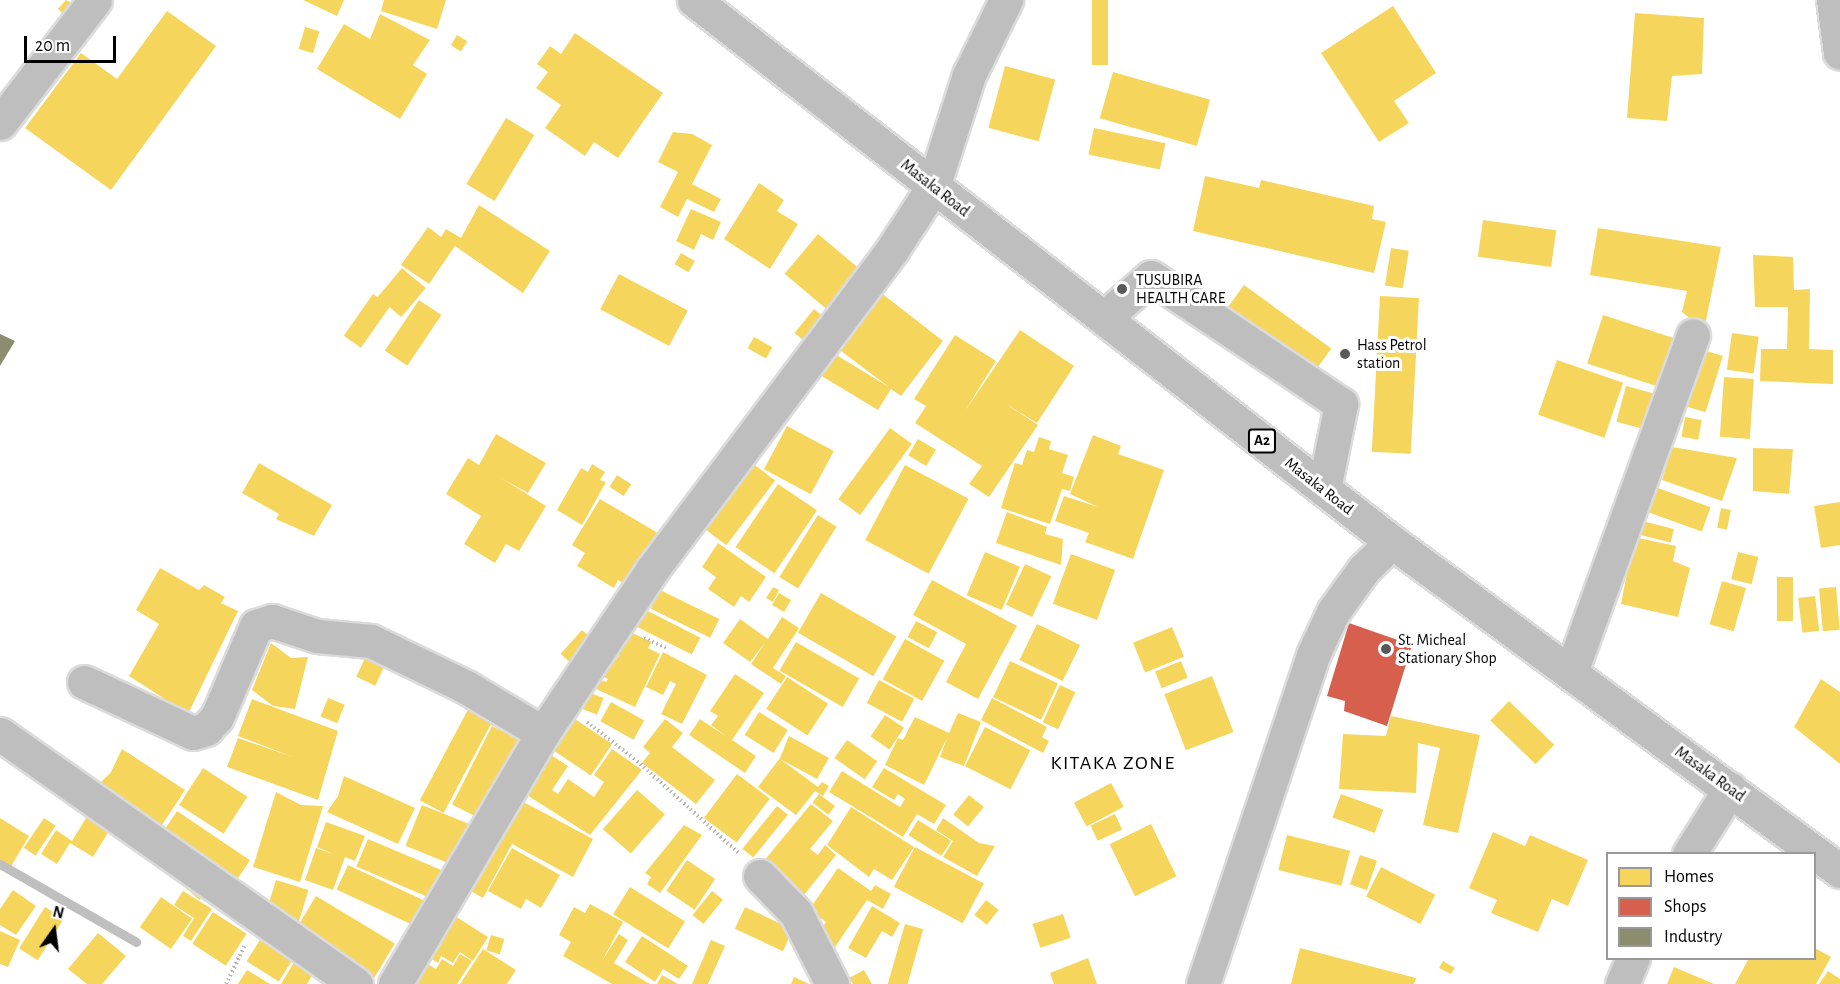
<!DOCTYPE html>
<html>
<head>
<meta charset="utf-8">
<style>
	body { margin:0 }
	#map { position:relative; width:1840px; height:984px; overflow:hidden; background:#fff; font-family:"Alegreya Sans",sans-serif }
	div>[style] { position:absolute }
	.homes>* { inset:0; background:#f6d55c; transform-origin:0 0 }
	.shops>* { inset:0; background:#d6604d }
	.industry>* { inset:0; background:#8c8c6e }
	.stream>* { height:9px; margin:-4.5px; padding:0 4.5px; transform-origin:4.5px; border-radius:4.5px; background:#bfbfbf }
	.path>* { height:4px; margin-top:-2px; transform-origin:0; background:repeating-linear-gradient(90deg,#b9b9b9 0 1.5px,transparent 0 4.5px) }
	.roads { filter:drop-shadow(2px 0 #dbdbdb) drop-shadow(-2px 0 #dbdbdb) drop-shadow(0 2px #dbdbdb) drop-shadow(0 -2px #dbdbdb) }
	.minor>* { height:33px; margin:-16.5px; padding:0 16.5px; transform-origin:16.5px; border-radius:16.5px; background:#bebebe }
	.major>* { height:33px; margin:-16.5px; padding:0 16.5px; transform-origin:16.5px; border-radius:16.5px; background:#bebebe }
	.dots>* { width:16px; height:16px; translate:-50% -50%; box-sizing:border-box; border:3px solid #fff; border-radius:50% }
	span { translate:-50% -50%; white-space:nowrap; text-align:center; line-height:1.15; -webkit-text-stroke:6px #fff; paint-order:stroke }
	.shield-label span { padding:2px 4px; background:#fff; border:2px solid; border-radius:4px; -webkit-text-stroke-width:0 }
	.shield-label { font-size:15px; color:#000; font-weight:700 }
	.street-label { font-size:16px; color:#000 }
	.poi-label { font-size:16px; color:#000 }
	.left { translate:0 -50%; text-align:left }
	.quarter-label { font-size:20px; color:#000; letter-spacing:1.5px }
	.legend { position:absolute; left:1606px; top:852px; width:210px; height:108px; box-sizing:border-box; background:#fff; border:2px solid #999; margin:0; padding:8px 10px; list-style:none; font-size:18px; color:#000 }
	.legend li { display:flex; align-items:center; gap:12px; height:30px }
	.legend b { width:30px; border:2px solid #999 }
	.north { position:absolute; left:24px; top:900px; width:60px; height:60px; -webkit-text-stroke:4px #fff; paint-order:stroke; rotate:14deg; font-size:16px; font-weight:700; line-height:24px; text-align:center; color:#000 }
	.north::after { content:''; display:block; margin:auto; width:21px; height:27px; background:#000; clip-path:polygon(50% 0,100% 100%,50% 72%,0 100%) }
	.scale { position:absolute; left:24px; top:36px; width:92px; height:27px; box-sizing:border-box; border:3px solid #000; border-top:0; padding-left:8px; font-size:18px; line-height:21px; white-space:nowrap; color:#000; -webkit-text-stroke:4px #fff; paint-order:stroke }
</style>
</head>
<body>
<div id="map">
	<div class="homes">
		<i style="clip-path:polygon(66px 0,76px 5px,66px 16px,58px 9px)"></i>
		<i style="clip-path:polygon(303px 0,344px 0,337px 16px)"></i>
		<i style="clip-path:polygon(384px 0,446px 0,437px 29px,381px 11px)"></i>
		<i style="left:1092px;top:0;width:16px;height:65px"></i>
		<i style="clip-path:polygon(1393px 6px,1436px 73px,1394px 101px,1409px 123px,1379px 142px,1321px 53px)"></i>
		<i style="clip-path:polygon(167px 11px,216px 46px,111px 190px,25px 128px,81px 53px,117px 79px)"></i>
		<i style="clip-path:polygon(1635px 13px,1704px 18px,1702px 74px,1672px 76px,1667px 121px,1627px 118px)"></i>
		<i style="clip-path:polygon(380px 14px,430px 40px,413px 65px,427px 74px,400px 119px,317px 69px,344px 24px,370px 39px)"></i>
		<i style="left:305px;top:27px;width:15px;height:23px;rotate:16deg"></i>
		<i style="clip-path:polygon(575px 33px,663px 93px,618px 158px,594px 142px,585px 156px,545px 128px,561px 105px,536px 88px,548px 72px,537px 64px,550px 46px,561px 54px)"></i>
		<i style="left:457px;top:35px;width:12px;height:12px;rotate:31deg"></i>
		<i style="left:1005px;top:66px;width:52px;height:64px;rotate:15deg"></i>
		<i style="left:1113px;top:72px;width:101px;height:48px;rotate:16deg"></i>
		<i style="left:506px;top:118px;width:33px;height:77px;rotate:31deg"></i>
		<i style="left:1094px;top:128px;width:73px;height:27px;rotate:12deg"></i>
		<i style="clip-path:polygon(673px 132px,692px 134px,712px 145px,692px 184px,721px 199px,714px 212px,687px 199px,678px 217px,660px 207px,678px 172px,658px 162px)"></i>
		<i style="clip-path:polygon(1205px 176px,1259px 188px,1261px 180px,1374px 206px,1372px 219px,1386px 222px,1374px 273px,1193px 231px)"></i>
		<i style="clip-path:polygon(759px 183px,784px 200px,777px 211px,798px 224px,770px 269px,724px 239px)"></i>
		<i style="clip-path:polygon(479px 205px,550px 251px,523px 293px,455px 246px,429px 284px,401px 265px,428px 227px,441px 237px,446px 229px,461px 238px)"></i>
		<i style="clip-path:polygon(691px 209px,721px 222px,713px 240px,701px 234px,694px 250px,676px 241px)"></i>
		<i style="left:1483px;top:220px;width:74px;height:37px;rotate:8deg"></i>
		<i style="clip-path:polygon(1598px 228px,1721px 247px,1704px 330px,1682px 312px,1687px 291px,1590px 275px)"></i>
		<i style="left:818px;top:234px;width:64px;height:52px;rotate:40deg"></i>
		<i style="left:1391px;top:248px;width:18px;height:38px;rotate:9deg"></i>
		<i style="left:681px;top:253px;width:16px;height:13px;rotate:30deg"></i>
		<i style="clip-path:polygon(1753px 255px,1793px 257px,1794px 290px,1810px 289px,1809px 349px,1833px 350px,1833px 384px,1760px 381px,1761px 349px,1787px 349px,1788px 307px,1755px 307px)"></i>
		<i style="left:402px;top:268px;width:31px;height:38px;rotate:40deg"></i>
		<i style="left:619px;top:274px;width:78px;height:40px;rotate:28deg"></i>
		<i style="left:1244px;top:285px;width:108px;height:36px;rotate:36deg"></i>
		<i style="clip-path:polygon(880px 292px,943px 341px,901px 396px,891px 389px,878px 410px,820px 375px,833px 353px,889px 387px,837px 348px)"></i>
		<i style="left:373px;top:294px;width:21px;height:51px;rotate:35deg"></i>
		<i style="left:1380px;top:296px;width:39px;height:156px;rotate:3deg"></i>
		<i style="left:419px;top:300px;width:27px;height:61px;rotate:34deg"></i>
		<i style="left:814px;top:309px;width:21px;height:31px;rotate:39deg"></i>
		<i style="left:1603px;top:315px;width:83px;height:51px;rotate:18deg"></i>
		<i style="clip-path:polygon(1020px 330px,1074px 366px,1037px 423px,1006px 404px,1038px 425px,989px 497px,969px 484px,982px 466px,915px 423px,926px 406px,914px 399px,955px 335px,996px 361px,965px 411px)"></i>
		<i style="left:1732px;top:333px;width:27px;height:37px;rotate:8deg"></i>
		<i style="left:754px;top:337px;width:21px;height:13px;rotate:29deg"></i>
		<i style="left:1697px;top:348px;width:27px;height:59px;rotate:17deg"></i>
		<i style="left:1557px;top:360px;width:70px;height:58px;rotate:19deg"></i>
		<i style="left:1724px;top:377px;width:30px;height:60px;rotate:4deg"></i>
		<i style="left:1626px;top:386px;width:30px;height:37px;rotate:15deg"></i>
		<i style="left:1685px;top:417px;width:17px;height:20px;rotate:10deg"></i>
		<i style="left:787px;top:426px;width:53px;height:49px;rotate:28deg"></i>
		<i style="left:890px;top:428px;width:27px;height:88px;rotate:36deg"></i>
		<i style="clip-path:polygon(496px 434px,546px 463px,528px 493px,501px 478px,546px 506px,519px 551px,506px 544px,495px 563px,464px 544px,481px 516px,446px 494px,468px 458px,479px 465px)"></i>
		<i style="clip-path:polygon(1093px 435px,1121px 446px,1118px 454px,1164px 470px,1133px 559px,1085px 542px,1089px 533px,1055px 521px,1064px 496px,1098px 507px,1070px 494px)"></i>
		<i style="clip-path:polygon(1039px 437px,1051px 441px,1049px 449px,1068px 455px,1062px 473px,1074px 477px,1070px 491px,1062px 489px,1050px 524px,1001px 508px,1015px 463px,1022px 465px,1027px 450px,1034px 452px)"></i>
		<i style="left:918px;top:439px;width:21px;height:19px;rotate:31deg"></i>
		<i style="clip-path:polygon(1672px 447px,1737px 458px,1722px 501px,1662px 480px)"></i>
		<i style="clip-path:polygon(1753px 448px,1793px 449px,1789px 494px,1753px 491px)"></i>
		<i style="left:748px;top:460px;width:34px;height:81px;rotate:37deg"></i>
		<i style="clip-path:polygon(259px 463px,332px 505px,314px 536px,276px 519px,279px 514px,242px 493px)"></i>
		<i style="clip-path:polygon(592px 464px,605px 472px,600px 480px,606px 482px,582px 525px,557px 510px,581px 468px,588px 472px)"></i>
		<i style="left:905px;top:465px;width:72px;height:85px;rotate:28deg"></i>
		<i style="left:617px;top:475px;width:17px;height:14px;rotate:33deg"></i>
		<i style="left:778px;top:484px;width:47px;height:76px;rotate:34deg"></i>
		<i style="left:1658px;top:488px;width:56px;height:26px;rotate:20deg"></i>
		<i style="clip-path:polygon(600px 499px,663px 536px,631px 588px,618px 580px,614px 588px,577px 566px,585px 553px,572px 545px)"></i>
		<i style="clip-path:polygon(1840px 502px,1840px 545px,1821px 548px,1814px 506px)"></i>
		<i style="left:1721px;top:508px;width:10px;height:20px;rotate:11deg"></i>
		<i style="clip-path:polygon(1007px 512px,1047px 527px,1045px 534px,1063px 539px,1061px 565px,996px 543px)"></i>
		<i style="left:818px;top:515px;width:22px;height:73px;rotate:32deg"></i>
		<i style="left:1642px;top:521px;width:33px;height:14px;rotate:14deg"></i>
		<i style="clip-path:polygon(1634px 537px,1676px 546px,1673px 561px,1690px 568px,1678px 617px,1621px 604px)"></i>
		<i style="clip-path:polygon(718px 543px,766px 577px,749px 602px,741px 596px,734px 607px,708px 589px,716px 577px,702px 567px)"></i>
		<i style="left:985px;top:552px;width:38px;height:47px;rotate:23deg"></i>
		<i style="left:1738px;top:552px;width:21px;height:28px;rotate:14deg"></i>
		<i style="left:1071px;top:554px;width:47px;height:53px;rotate:20deg"></i>
		<i style="left:1025px;top:564px;width:29px;height:45px;rotate:25deg"></i>
		<i style="clip-path:polygon(160px 568px,199px 590px,204px 585px,225px 597px,221px 603px,238px 611px,188px 714px,129px 676px,159px 624px,136px 610px)"></i>
		<i style="left:1777px;top:577px;width:16px;height:44px"></i>
		<i style="clip-path:polygon(932px 580px,1017px 626px,978px 699px,946px 682px,966px 644px,913px 615px)"></i>
		<i style="left:1722px;top:581px;width:25px;height:45px;rotate:16deg"></i>
		<i style="clip-path:polygon(773px 587px,779px 590px,773px 602px,766px 598px)"></i>
		<i style="left:1836px;top:587px;width:43px;height:17px;rotate:85deg"></i>
		<i style="left:660px;top:590px;width:66px;height:21px;rotate:26deg"></i>
		<i style="left:779px;top:593px;width:14px;height:14px;rotate:30deg"></i>
		<i style="left:821px;top:593px;width:87px;height:46px;rotate:30deg"></i>
		<i style="left:1815px;top:596px;width:35px;height:17px;rotate:83deg"></i>
		<i style="left:646px;top:610px;width:61px;height:19px;rotate:27deg"></i>
		<i style="clip-path:polygon(782px 617px,799px 628px,773px 668px,786px 676px,781px 684px,751px 664px,765px 643px,750px 662px,723px 643px,740px 619px,768px 639px)"></i>
		<i style="left:916px;top:621px;width:24px;height:18px;rotate:28deg"></i>
		<i style="left:1037px;top:624px;width:48px;height:40px;rotate:26deg"></i>
		<i style="left:1172px;top:627px;width:32px;height:42px;rotate:68deg"></i>
		<i style="left:582px;top:630px;width:12px;height:32px;rotate:42deg"></i>
		<i style="clip-path:polygon(630px 632px,652px 642px,648px 648px,660px 654px,635px 707px,592px 687px,596px 678px,606px 682px,608px 679px,597px 674px,606px 656px,616px 660px,620px 654px,614px 652px,622px 636px,627px 638px)"></i>
		<i style="left:905px;top:639px;width:45px;height:46px;rotate:29deg"></i>
		<i style="left:796px;top:642px;width:73px;height:33px;rotate:30deg"></i>
		<i style="clip-path:polygon(271px 643px,291px 658px,308px 657px,295px 709px,273px 706px,252px 690px)"></i>
		<i style="clip-path:polygon(663px 652px,707px 675px,682px 724px,661px 714px,676px 684px,670px 681px,663px 695px,646px 687px)"></i>
		<i style="left:366px;top:656px;width:21px;height:23px;rotate:25deg"></i>
		<i style="left:1010px;top:661px;width:53px;height:40px;rotate:25deg"></i>
		<i style="left:1181px;top:661px;width:18px;height:28px;rotate:68deg"></i>
		<i style="clip-path:polygon(735px 674px,764px 693px,732px 740px,756px 756px,745px 773px,689px 735px,700px 719px,727px 737px,711px 725px,718px 716px,710px 711px)"></i>
		<i style="left:1212px;top:676px;width:60px;height:51px;rotate:69deg"></i>
		<i style="left:787px;top:677px;width:49px;height:38px;rotate:33deg"></i>
		<i style="clip-path:polygon(1821px 679px,1840px 692px,1840px 764px,1794px 727px)"></i>
		<i style="left:879px;top:680px;width:40px;height:26px;rotate:28deg"></i>
		<i style="left:1060px;top:685px;width:17px;height:41px;rotate:25deg"></i>
		<i style="left:583px;top:690px;width:22px;height:18px;rotate:21deg"></i>
		<i style="left:328px;top:698px;width:18px;height:20px;rotate:22deg"></i>
		<i style="clip-path:polygon(992px 698px,1047px 727px,1042px 737px,1049px 741px,1043px 753px,981px 720px)"></i>
		<i style="clip-path:polygon(252px 699px,338px 731px,318px 800px,227px 767px,238px 738px,293px 757px,238px 736px)"></i>
		<i style="left:1509px;top:701px;width:63px;height:27px;rotate:44deg"></i>
		<i style="left:611px;top:702px;width:38px;height:22px;rotate:29deg"></i>
		<i style="left:471px;top:704px;width:27px;height:109px;rotate:28deg"></i>
		<i style="left:759px;top:712px;width:34px;height:27px;rotate:32deg"></i>
		<i style="clip-path:polygon(958px 713px,981px 722px,964px 766px,940px 757px,947px 738px,924px 785px,885px 765px,898px 738px,903px 740px,915px 717px,949px 733px)"></i>
		<i style="left:569px;top:715px;width:52px;height:38px;rotate:34deg"></i>
		<i style="left:885px;top:715px;width:23px;height:26px;rotate:34deg"></i>
		<i style="clip-path:polygon(1391px 716px,1480px 735px,1458px 833px,1423px 825px,1440px 748px,1418px 743px,1416px 793px,1339px 789px,1343px 734px,1386px 736px)"></i>
		<i style="clip-path:polygon(665px 719px,683px 733px,672px 747px,715px 780px,696px 804px,642px 763px,650px 753px,643px 747px)"></i>
		<i style="left:492px;top:726px;width:36px;height:88px;rotate:27deg"></i>
		<i style="left:985px;top:727px;width:51px;height:44px;rotate:27deg"></i>
		<i style="clip-path:polygon(789px 736px,829px 758px,817px 779px,780px 759px,818px 787px,822px 782px,829px 786px,823px 796px,815px 791px,796px 815px,758px 787px,780px 758px)"></i>
		<i style="left:847px;top:740px;width:37px;height:22px;rotate:35deg"></i>
		<i style="clip-path:polygon(122px 749px,185px 790px,160px 828px,96px 787px,111px 772px)"></i>
		<i style="clip-path:polygon(612px 749px,642px 770px,590px 835px,522px 792px,548px 753px,568px 766px,552px 790px,558px 794px,568px 779px,594px 797px,604px 782px,594px 775px)"></i>
		<i style="left:203px;top:768px;width:53px;height:44px;rotate:33deg"></i>
		<i style="clip-path:polygon(884px 768px,946px 805px,934px 824px,917px 814px,903px 837px,829px 792px,842px 771px,900px 807px,905px 799px,898px 794px,894px 800px,872px 787px)"></i>
		<i style="left:737px;top:774px;width:41px;height:55px;rotate:37deg"></i>
		<i style="clip-path:polygon(344px 776px,415px 808px,398px 844px,327px 812px,338px 796px)"></i>
		<i style="left:1111px;top:783px;width:27px;height:42px;rotate:62deg"></i>
		<i style="left:637px;top:790px;width:37px;height:52px;rotate:41deg"></i>
		<i style="clip-path:polygon(276px 792px,301px 805px,323px 806px,300px 882px,253px 867px)"></i>
		<i style="left:819px;top:794px;width:20px;height:11px;rotate:37deg"></i>
		<i style="left:1341px;top:794px;width:45px;height:25px;rotate:20deg"></i>
		<i style="left:969px;top:795px;width:19px;height:25px;rotate:39deg"></i>
		<i style="clip-path:polygon(516px 798px,593px 839px,573px 877px,512px 844px,483px 898px,467px 889px)"></i>
		<i style="clip-path:polygon(811px 804px,833px 821px,810px 849px,818px 855px,825px 845px,836px 855px,804px 895px,763px 862px)"></i>
		<i style="left:422px;top:805px;width:53px;height:44px;rotate:22deg"></i>
		<i style="left:777px;top:806px;width:14px;height:55px;rotate:39deg"></i>
		<i style="clip-path:polygon(851px 807px,914px 847px,892px 880px,874px 869px,869px 877px,827px 845px)"></i>
		<i style="clip-path:polygon(91px 810px,114px 823px,93px 857px,70px 843px,57px 864px,41px 854px,56px 830px,72px 841px)"></i>
		<i style="left:177px;top:811px;width:88px;height:34px;rotate:34deg"></i>
		<i style="left:1115px;top:814px;width:17px;height:27px;rotate:65deg"></i>
		<i style="clip-path:polygon(0 818px,29px 836px,10px 868px,0 862px)"></i>
		<i style="left:44px;top:818px;width:14px;height:36px;rotate:34deg"></i>
		<i style="clip-path:polygon(943px 818px,979px 843px,995px 846px,977px 876px,943px 857px,953px 841px,936px 830px)"></i>
		<i style="left:918px;top:820px;width:39px;height:18px;rotate:32deg"></i>
		<i style="clip-path:polygon(326px 822px,365px 836px,355px 861px,345px 857px,333px 890px,305px 880px,316px 848px,333px 854px,317px 847px)"></i>
		<i style="left:1151px;top:824px;width:58px;height:46px;rotate:64deg"></i>
		<i style="clip-path:polygon(684px 825px,702px 835px,660px 893px,647px 884px,651px 877px,645px 873px)"></i>
		<i style="clip-path:polygon(1493px 832px,1525px 846px,1530px 835px,1588px 860px,1568px 906px,1552px 899px,1538px 932px,1491px 913px,1497px 900px,1469px 888px)"></i>
		<i style="left:1287px;top:835px;width:65px;height:36px;rotate:14deg"></i>
		<i style="left:368px;top:839px;width:86px;height:30px;rotate:23deg"></i>
		<i style="left:915px;top:847px;width:78px;height:45px;rotate:28deg"></i>
		<i style="clip-path:polygon(512px 848px,560px 875px,541px 908px,526px 899px,521px 909px,488px 891px)"></i>
		<i style="left:1360px;top:855px;width:18px;height:31px;rotate:19deg"></i>
		<i style="left:687px;top:860px;width:34px;height:37px;rotate:34deg"></i>
		<i style="left:348px;top:865px;width:84px;height:27px;rotate:25deg"></i>
		<i style="left:1381px;top:867px;width:61px;height:33px;rotate:27deg"></i>
		<i style="clip-path:polygon(838px 868px,871px 891px,875px 885px,891px 894px,883px 909px,867px 900px,833px 950px,815px 938px,826px 922px,809px 910px)"></i>
		<i style="left:188px;top:869px;width:29px;height:16px;rotate:41deg"></i>
		<i style="left:276px;top:880px;width:34px;height:38px;rotate:17deg"></i>
		<i style="left:630px;top:887px;width:65px;height:32px;rotate:32deg"></i>
		<i style="clip-path:polygon(13px 890px,36px 906px,16px 935px,0 925px,0 909px)"></i>
		<i style="clip-path:polygon(183px 891px,212px 909px,191px 941px,183px 936px,194px 918px,174px 905px)"></i>
		<i style="left:712px;top:891px;width:14px;height:31px;rotate:39deg"></i>
		<i style="left:316px;top:896px;width:92px;height:40px;rotate:31deg"></i>
		<i style="left:161px;top:897px;width:38px;height:37px;rotate:35deg"></i>
		<i style="left:986px;top:900px;width:16px;height:19px;rotate:38deg"></i>
		<i style="clip-path:polygon(590px 904px,623px 922px,602px 961px,619px 934px,628px 940px,614px 963px,650px 984px,612px 984px,563px 956px,571px 942px,559px 935px,574px 907px,585px 913px)"></i>
		<i style="clip-path:polygon(872px 906px,900px 923px,892px 937px,882px 931px,866px 958px,848px 948px)"></i>
		<i style="left:45px;top:907px;width:22px;height:49px;rotate:32deg"></i>
		<i style="left:745px;top:907px;width:53px;height:24px;rotate:25deg"></i>
		<i style="left:213px;top:912px;width:40px;height:38px;rotate:33deg"></i>
		<i style="clip-path:polygon(450px 913px,488px 937px,473px 961px,460px 952px,453px 963px,441px 956px,438px 963px,424px 954px)"></i>
		<i style="left:1063px;top:914px;width:25px;height:32px;rotate:72deg"></i>
		<i style="left:905px;top:924px;width:19px;height:63px;rotate:16deg"></i>
		<i style="clip-path:polygon(0 931px,20px 940px,8px 967px,0 964px)"></i>
		<i style="clip-path:polygon(98px 933px,126px 956px,102px 984px,87px 984px,68px 969px)"></i>
		<i style="left:263px;top:935px;width:38px;height:31px;rotate:32deg"></i>
		<i style="left:491px;top:935px;width:14px;height:16px;rotate:17deg"></i>
		<i style="clip-path:polygon(642px 936px,688px 966px,679px 979px,663px 969px,655px 982px,625px 962px)"></i>
		<i style="clip-path:polygon(711px 940px,725px 946px,708px 984px,692px 984px)"></i>
		<i style="clip-path:polygon(1300px 948px,1416px 978px,1414px 984px,1291px 984px)"></i>
		<i style="clip-path:polygon(1815px 948px,1831px 957px,1816px 984px,1735px 984px,1749px 958px,1815px 958px)"></i>
		<i style="clip-path:polygon(483px 949px,516px 970px,507px 984px,460px 984px)"></i>
		<i style="clip-path:polygon(300px 952px,319px 963px,307px 984px,281px 984px)"></i>
		<i style="clip-path:polygon(460px 954px,472px 961px,457px 984px,412px 984px,421px 960px,436px 969px,442px 959px,453px 966px)"></i>
		<i style="clip-path:polygon(1088px 958px,1097px 984px,1054px 984px,1050px 973px)"></i>
		<i style="clip-path:polygon(1443px 961px,1455px 968px,1451px 974px,1439px 968px)"></i>
		<i style="clip-path:polygon(1674px 967px,1714px 984px,1667px 984px)"></i>
		<i style="clip-path:polygon(247px 970px,270px 984px,238px 984px)"></i>
		<i style="clip-path:polygon(864px 970px,872px 984px,853px 984px,849px 978px)"></i>
		<i style="clip-path:polygon(1828px 971px,1840px 979px,1840px 984px,1819px 984px)"></i>
		<i style="clip-path:polygon(662px 975px,678px 984px,657px 984px)"></i>
		<i style="clip-path:polygon(794px 977px,809px 984px,791px 984px)"></i>
	</div>
	<div class="shops">
		<i style="clip-path:polygon(1349px 623px,1412px 645px,1387px 726px,1344px 711px,1345px 701px,1327px 696px)"></i>
	</div>
	<div class="industry">
		<i style="clip-path:polygon(0 334px,15px 341px,0 366px)"></i>
	</div>
	<div class="stream">
		<i style="left:0;top:864px;width:157px;rotate:29.8deg"></i>
	</div>
	<div class="path">
		<i style="left:644px;top:638px;width:24px;rotate:24deg"></i>
		<i style="left:587px;top:722px;width:63px;rotate:38deg"></i>
		<i style="left:637px;top:761px;width:139px;rotate:42.1deg"></i>
		<i style="left:226px;top:984px;width:43px;rotate:-64deg"></i>
	</div>
	<div class="roads">
		<div class="minor">
			<i style="left:1833px;top:0;width:53px;rotate:82.5deg"></i>
			<i style="left:0;top:123px;width:155px;rotate:-52.3deg"></i>
			<i style="left:1104px;top:318px;width:62px;rotate:-41.1deg"></i>
			<i style="left:1151px;top:277px;width:229px;rotate:33.8deg"></i>
			<i style="left:1341px;top:404px;width:87px;rotate:101.3deg"></i>
			<i style="left:1571px;top:672px;width:358px;rotate:-70.1deg"></i>
			<i style="left:84px;top:682px;width:120px;rotate:25.1deg"></i>
			<i style="left:193px;top:733px;width:14px;rotate:-17deg"></i>
			<i style="left:206px;top:729px;width:16px;rotate:-47deg"></i>
			<i style="left:217px;top:717px;width:99px;rotate:-66.8deg"></i>
			<i style="left:256px;top:626px;width:17px;rotate:-17deg"></i>
			<i style="left:272px;top:621px;width:47px;rotate:18.4deg"></i>
			<i style="left:317px;top:636px;width:54px;rotate:5.3deg"></i>
			<i style="left:371px;top:641px;width:106px;rotate:25.8deg"></i>
			<i style="left:466px;top:687px;width:90px;rotate:30.9deg"></i>
			<i style="left:0;top:734px;width:435px;rotate:35.1deg"></i>
			<i style="left:1689px;top:854px;width:77px;rotate:-57.8deg"></i>
			<i style="left:760px;top:876px;width:52px;rotate:45.8deg"></i>
			<i style="left:796px;top:913px;width:80px;rotate:63.1deg"></i>
			<i style="left:395px;top:984px;width:291px;rotate:-59.5deg"></i>
			<i style="left:543px;top:733px;width:196px;rotate:-56.2deg"></i>
			<i style="left:652px;top:570px;width:400px;rotate:-53.1deg"></i>
			<i style="left:892px;top:250px;width:75px;rotate:-56.9deg"></i>
			<i style="left:933px;top:187px;width:118px;rotate:-72.2deg"></i>
			<i style="left:969px;top:75px;width:84px;rotate:-63.7deg"></i>
			<i style="left:1203px;top:984px;width:347px;rotate:-71.5deg"></i>
			<i style="left:1313px;top:655px;width:47px;rotate:-65.1deg"></i>
			<i style="left:1333px;top:612px;width:53px;rotate:-54.2deg"></i>
			<i style="left:1364px;top:569px;width:39px;rotate:-44deg"></i>
			<i style="left:1622px;top:984px;width:28px;rotate:-67deg"></i>
		</div>
		<div class="major">
			<i style="left:694px;top:0;width:884px;rotate:37.83deg"></i>
			<i style="left:1392px;top:542px;width:556px;rotate:36.29deg"></i>
		</div>
	</div>
	<div class="dots">
		<i style="left:1122px;top:289px;background:#595959"></i>
		<i style="left:1345px;top:354px;background:#595959"></i>
		<i style="left:1386px;top:649px;background:#595959"></i>
	</div>
	<div class="shield-label">
		<span style="left:1262px;top:441px">A2</span>
	</div>
	<div class="street-label">
		<span style="left:935px;top:188px;rotate:38deg">Masaka Road</span>
		<span style="left:1319px;top:486px;rotate:38deg">Masaka Road</span>
		<span style="left:1710px;top:774px;rotate:36deg">Masaka Road</span>
	</div>
	<div class="poi-label">
		<span class="left" style="left:1136px;top:289px">TUSUBIRA<br>HEALTH CARE</span>
		<span class="left" style="left:1357px;top:354px">Hass Petrol<br>station</span>
		<span class="left" style="left:1398px;top:649px">St. Micheal<br>Stationary Shop</span>
	</div>
	<div class="quarter-label">
		<span style="left:1113px;top:763px">KITAKA ZONE</span>
	</div>
	<ul class="legend">
	<li><b style="height:16px;background:#f6d55c"></b>Homes</li>
	<li><b style="height:16px;background:#d6604d"></b>Shops</li>
	<li><b style="height:16px;background:#8c8c6e"></b>Industry</li>
	</ul>
	<div class="north">N</div>
	<div class="scale">20 m</div>
</div>
</body>
</html>
